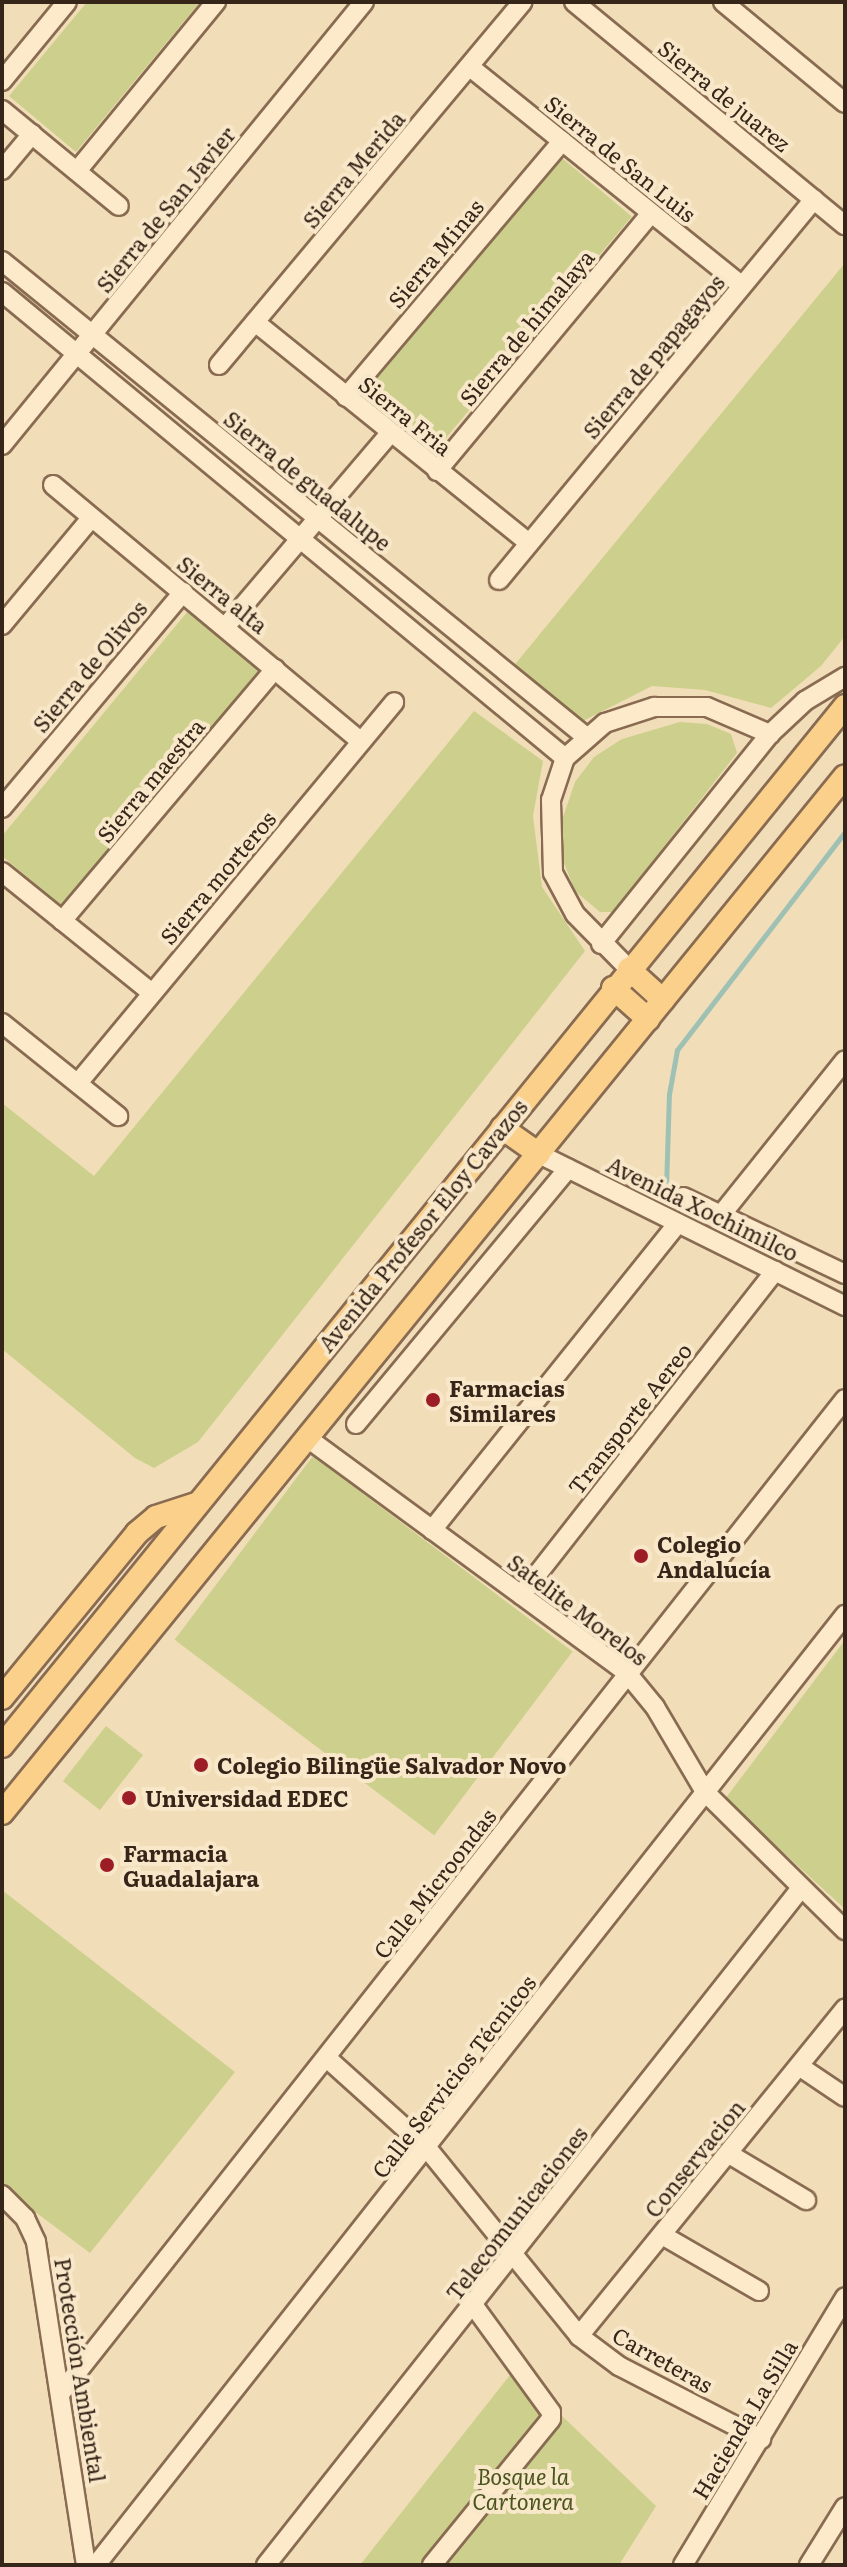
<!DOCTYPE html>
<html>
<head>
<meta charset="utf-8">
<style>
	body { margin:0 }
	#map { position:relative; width:847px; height:2567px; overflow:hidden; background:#f1ddb8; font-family:Literata,serif }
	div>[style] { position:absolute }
	.green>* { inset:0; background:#ccd08c; transform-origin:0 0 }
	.stream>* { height:5px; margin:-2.5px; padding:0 2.5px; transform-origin:2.5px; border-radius:2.5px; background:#9ec1b4 }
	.roads { filter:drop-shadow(2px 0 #896b52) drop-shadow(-2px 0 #896b52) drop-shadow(0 2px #896b52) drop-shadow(0 -2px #896b52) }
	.minor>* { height:18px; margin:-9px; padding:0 9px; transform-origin:9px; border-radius:9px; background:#fceacb }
	.major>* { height:22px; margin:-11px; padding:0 11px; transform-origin:11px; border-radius:11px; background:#fad08a }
	.dots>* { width:22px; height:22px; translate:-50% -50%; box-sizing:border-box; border:4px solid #f8e7c8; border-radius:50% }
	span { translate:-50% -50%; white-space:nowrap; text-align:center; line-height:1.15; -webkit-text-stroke:8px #f8e7c8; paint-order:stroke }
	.street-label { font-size:22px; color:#362519 }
	.poi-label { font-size:22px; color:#362519; font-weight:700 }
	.left { translate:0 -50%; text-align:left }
	.park-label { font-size:22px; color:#4a541d; font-style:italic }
	.frame { position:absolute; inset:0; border:4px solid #362519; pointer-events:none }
</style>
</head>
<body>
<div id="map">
	<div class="green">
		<i style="clip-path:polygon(87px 2px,200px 2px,76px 152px,9px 96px)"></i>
		<i style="left:562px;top:158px;width:91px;height:307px;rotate:40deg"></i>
		<i style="clip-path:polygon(845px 263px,845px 636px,821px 666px,771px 708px,705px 690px,652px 686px,583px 721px,512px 668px)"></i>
		<i style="clip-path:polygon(188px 611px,259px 670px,63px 907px,2px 856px,2px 836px)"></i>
		<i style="clip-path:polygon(474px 711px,543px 761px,533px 816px,542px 887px,585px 951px,198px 1442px,154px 1468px,135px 1458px,2px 1349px,2px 1103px,94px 1176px)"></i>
		<i style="clip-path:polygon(680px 722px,707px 724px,731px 734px,737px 753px,613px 912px,600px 912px,575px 891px,564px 863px,561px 823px,575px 782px,594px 757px,622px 739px)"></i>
		<i style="left:313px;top:1456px;width:325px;height:230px;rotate:37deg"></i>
		<i style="clip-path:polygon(845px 1640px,845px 1909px,725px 1799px)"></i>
		<i style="left:106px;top:1726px;width:47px;height:70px;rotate:38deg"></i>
		<i style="clip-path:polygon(2px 1890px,235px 2072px,90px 2253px,2px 2187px)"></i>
		<i style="clip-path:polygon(514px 2370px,656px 2506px,619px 2565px,360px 2565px)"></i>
	</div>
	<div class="stream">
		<i style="left:666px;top:1188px;width:94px;rotate:-88.2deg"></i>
		<i style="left:669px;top:1094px;width:45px;rotate:-79.7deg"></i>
		<i style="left:677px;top:1050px;width:275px;rotate:-52.4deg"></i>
	</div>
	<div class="roads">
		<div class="minor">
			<i style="left:574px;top:2px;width:351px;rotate:39.5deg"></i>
			<i style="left:723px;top:2px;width:158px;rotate:39.6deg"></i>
			<i style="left:470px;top:67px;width:349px;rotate:38.8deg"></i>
			<i style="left:2px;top:81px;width:102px;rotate:-50.6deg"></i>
			<i style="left:2px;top:110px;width:151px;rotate:39.4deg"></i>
			<i style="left:2px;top:170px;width:47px;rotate:-50.2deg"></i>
			<i style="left:77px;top:171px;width:219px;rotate:-50.6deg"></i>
			<i style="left:2px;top:261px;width:752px;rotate:39.17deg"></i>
			<i style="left:2px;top:292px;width:731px;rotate:39.61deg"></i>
			<i style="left:255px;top:322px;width:352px;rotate:38.9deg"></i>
			<i style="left:219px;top:365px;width:473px;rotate:-50.1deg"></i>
			<i style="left:346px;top:397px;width:335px;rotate:-49.8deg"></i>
			<i style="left:2px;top:445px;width:572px;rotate:-50.75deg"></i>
			<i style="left:437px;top:471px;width:335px;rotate:-50.3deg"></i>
			<i style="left:53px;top:485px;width:401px;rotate:39.8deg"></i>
			<i style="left:499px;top:580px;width:494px;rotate:-50.4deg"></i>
			<i style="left:2px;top:625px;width:139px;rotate:-50.2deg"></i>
			<i style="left:226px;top:626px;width:253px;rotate:-49.6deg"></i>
			<i style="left:2px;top:808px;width:282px;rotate:-50deg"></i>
			<i style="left:2px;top:872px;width:193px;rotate:38.9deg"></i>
			<i style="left:62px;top:921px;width:330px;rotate:-49.8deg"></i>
			<i style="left:601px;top:944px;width:270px;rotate:-51.2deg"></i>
			<i style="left:770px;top:734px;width:48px;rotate:-43.3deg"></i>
			<i style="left:805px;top:701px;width:47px;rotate:-31deg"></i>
			<i style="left:629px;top:969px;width:77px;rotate:-134.5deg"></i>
			<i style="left:575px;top:914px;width:47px;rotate:-118.2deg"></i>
			<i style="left:553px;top:873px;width:73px;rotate:-91.6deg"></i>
			<i style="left:551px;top:800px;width:44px;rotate:-71.6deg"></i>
			<i style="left:565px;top:758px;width:53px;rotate:-41.2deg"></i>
			<i style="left:605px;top:723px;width:52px;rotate:-18.1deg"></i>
			<i style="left:654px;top:707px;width:53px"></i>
			<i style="left:707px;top:707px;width:69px;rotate:23.2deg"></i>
			<i style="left:2px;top:1023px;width:149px;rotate:38.7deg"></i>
			<i style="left:78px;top:1083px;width:495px;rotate:-50.3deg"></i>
			<i style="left:539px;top:1154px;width:342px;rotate:26.4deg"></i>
			<i style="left:683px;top:1197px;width:179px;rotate:25.4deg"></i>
			<i style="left:721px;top:1215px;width:198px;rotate:-51.3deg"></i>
			<i style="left:356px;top:1424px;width:332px;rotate:-50.3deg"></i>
			<i style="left:306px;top:1437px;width:398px;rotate:36.3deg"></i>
			<i style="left:627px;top:1673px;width:44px;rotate:50.5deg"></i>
			<i style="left:655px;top:1707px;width:99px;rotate:59.5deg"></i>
			<i style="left:705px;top:1792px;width:197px;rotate:44.6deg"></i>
			<i style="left:432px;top:1530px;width:393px;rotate:-51.3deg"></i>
			<i style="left:521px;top:1595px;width:412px;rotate:-51.9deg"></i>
			<i style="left:328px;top:2059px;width:133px;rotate:42deg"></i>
			<i style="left:427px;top:2148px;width:242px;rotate:51deg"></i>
			<i style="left:579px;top:2336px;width:50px;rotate:36.9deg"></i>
			<i style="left:619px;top:2366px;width:160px;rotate:27.2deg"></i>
			<i style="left:799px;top:2066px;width:55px;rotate:34deg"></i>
			<i style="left:729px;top:2154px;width:90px;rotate:30.9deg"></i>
			<i style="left:2px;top:2195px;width:33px;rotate:45deg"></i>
			<i style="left:25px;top:2218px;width:26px;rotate:65deg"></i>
			<i style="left:36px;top:2242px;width:327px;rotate:81.2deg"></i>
			<i style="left:662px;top:2235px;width:112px;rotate:30deg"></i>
			<i style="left:579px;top:2336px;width:422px;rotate:-50.9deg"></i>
			<i style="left:60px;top:2394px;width:1267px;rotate:-51.73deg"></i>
			<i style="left:96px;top:2565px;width:1210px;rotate:-51.75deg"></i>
			<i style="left:266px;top:2565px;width:863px;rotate:-51.68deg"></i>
			<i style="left:432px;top:2565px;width:188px;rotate:-50.8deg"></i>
			<i style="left:551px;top:2419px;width:7px;rotate:-90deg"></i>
			<i style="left:551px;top:2412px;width:131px;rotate:-126deg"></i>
			<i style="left:683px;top:2565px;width:313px;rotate:-58.8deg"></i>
			<i style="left:809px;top:2565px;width:68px;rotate:-58.2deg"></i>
		</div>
		<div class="major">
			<i style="left:629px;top:969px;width:46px;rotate:42.4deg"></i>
			<i style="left:613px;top:988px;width:47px;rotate:41.5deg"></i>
			<i style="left:502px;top:1128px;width:45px;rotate:35.1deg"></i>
			<i style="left:2px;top:1698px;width:213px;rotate:-50.7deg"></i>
			<i style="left:137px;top:1533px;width:25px;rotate:-40deg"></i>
			<i style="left:156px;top:1517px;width:42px;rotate:-18deg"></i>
			<i style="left:2px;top:1746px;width:1339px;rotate:-50.97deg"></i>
			<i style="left:2px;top:1813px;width:1336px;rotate:-50.89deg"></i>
		</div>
	</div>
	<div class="dots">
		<i style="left:433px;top:1400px;background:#9d1d26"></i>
		<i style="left:641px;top:1556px;background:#9d1d26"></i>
		<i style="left:201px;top:1765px;background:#9d1d26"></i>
		<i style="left:129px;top:1798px;background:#9d1d26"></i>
		<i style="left:107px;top:1865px;background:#9d1d26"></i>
	</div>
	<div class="street-label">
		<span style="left:725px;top:95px;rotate:39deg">Sierra de juarez</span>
		<span style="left:621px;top:158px;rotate:39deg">Sierra de San Luis</span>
		<span style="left:353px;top:169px;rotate:-50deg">Sierra Merida</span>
		<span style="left:165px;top:209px;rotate:-51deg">Sierra de San Javier</span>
		<span style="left:435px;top:253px;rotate:-50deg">Sierra Minas</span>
		<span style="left:526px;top:327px;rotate:-50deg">Sierra de himalaya</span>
		<span style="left:653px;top:356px;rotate:-50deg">Sierra de papagayos</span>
		<span style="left:406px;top:415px;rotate:39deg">Sierra Fria</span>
		<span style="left:308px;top:480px;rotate:39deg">Sierra de guadalupe</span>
		<span style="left:223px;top:594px;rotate:39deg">Sierra alta</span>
		<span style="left:89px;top:666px;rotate:-50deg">Sierra de Olivos</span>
		<span style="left:150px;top:780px;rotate:-50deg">Sierra maestra</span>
		<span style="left:217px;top:877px;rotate:-50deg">Sierra morteros</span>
		<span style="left:703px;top:1208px;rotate:26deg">Avenida Xochimilco</span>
		<span style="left:422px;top:1225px;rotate:-51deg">Avenida Profesor Eloy Cavazos</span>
		<span style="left:629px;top:1418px;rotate:-52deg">Transporte Aereo</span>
		<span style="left:578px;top:1609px;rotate:37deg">Satelite Morelos</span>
		<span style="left:434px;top:1883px;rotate:-52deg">Calle Microondas</span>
		<span style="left:453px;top:2076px;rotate:-52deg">Calle Servicios Técnicos</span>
		<span style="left:694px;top:2158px;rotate:-51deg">Conservacion</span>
		<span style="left:516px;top:2213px;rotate:-52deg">Telecomunicaciones</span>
		<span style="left:663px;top:2359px;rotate:29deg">Carreteras</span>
		<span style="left:81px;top:2370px;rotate:81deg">Protección Ambiental</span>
		<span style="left:744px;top:2419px;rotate:-59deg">Hacienda La Silla</span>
	</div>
	<div class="poi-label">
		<span class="left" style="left:449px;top:1400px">Farmacias<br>Similares</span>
		<span class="left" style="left:657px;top:1556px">Colegio<br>Andalucía</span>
		<span class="left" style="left:217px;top:1765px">Colegio Bilingüe Salvador Novo</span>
		<span class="left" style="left:145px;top:1798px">Universidad EDEC</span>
		<span class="left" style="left:123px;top:1865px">Farmacia<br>Guadalajara</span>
	</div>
	<div class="park-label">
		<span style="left:523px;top:2488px">Bosque la<br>Cartonera</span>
	</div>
	<div class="frame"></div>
</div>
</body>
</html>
